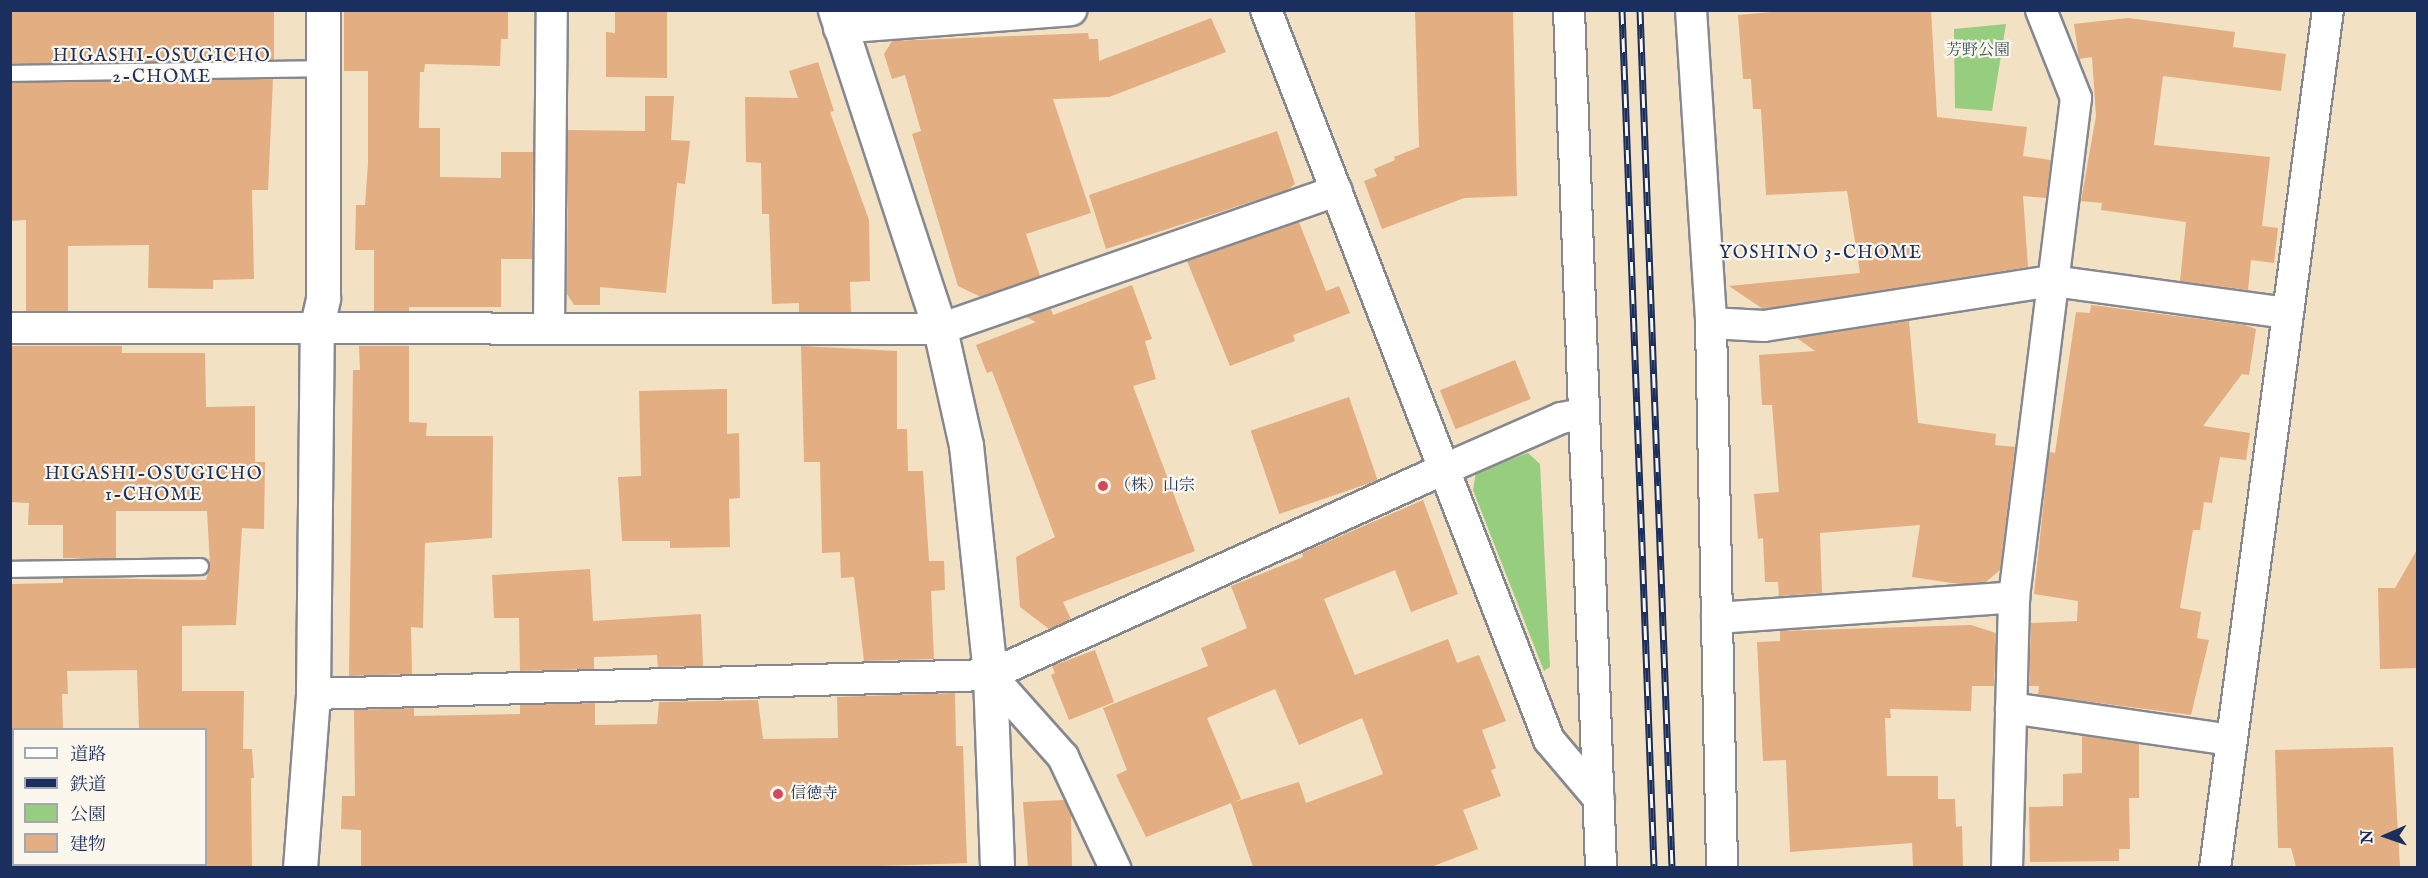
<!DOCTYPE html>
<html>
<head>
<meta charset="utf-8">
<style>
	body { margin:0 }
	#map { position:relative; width:2428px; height:878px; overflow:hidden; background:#f2e1c3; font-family:"IM FELL English","Noto Serif JP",serif }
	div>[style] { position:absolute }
	.green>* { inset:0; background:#96cd7f }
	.building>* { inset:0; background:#e3ae81; transform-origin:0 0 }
	.roads { filter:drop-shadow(2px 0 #868890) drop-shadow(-2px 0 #868890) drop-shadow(0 2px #868890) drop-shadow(0 -2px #868890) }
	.service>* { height:15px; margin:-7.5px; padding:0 7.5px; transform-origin:7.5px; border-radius:7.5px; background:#fff }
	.minor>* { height:30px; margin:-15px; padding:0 15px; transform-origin:15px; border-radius:15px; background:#fff }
	.tertiary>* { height:33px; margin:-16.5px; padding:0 16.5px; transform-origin:16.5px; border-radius:16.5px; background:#fff }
	.rail>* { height:7px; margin-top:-3.5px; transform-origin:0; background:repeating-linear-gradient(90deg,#fbf7ec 0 14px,#1b2f5e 0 28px); box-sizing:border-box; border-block:2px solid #1b2f5e }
	.dots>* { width:16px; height:16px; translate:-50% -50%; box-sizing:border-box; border:3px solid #fbf7ec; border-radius:50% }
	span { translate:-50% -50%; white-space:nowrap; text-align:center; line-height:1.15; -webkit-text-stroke:4.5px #fbf7ec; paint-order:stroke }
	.park-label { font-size:16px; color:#3a5666 }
	.poi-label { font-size:16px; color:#1b2f5e }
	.left { translate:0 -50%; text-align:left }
	.neighbourhood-label { font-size:18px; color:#1b2f5e; letter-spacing:1.5px }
	.frame { position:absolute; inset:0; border:12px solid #1b2f5e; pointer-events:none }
	.legend { position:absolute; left:12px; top:728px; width:195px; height:138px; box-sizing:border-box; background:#fbf7ec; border:2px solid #a1a7b3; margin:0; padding:8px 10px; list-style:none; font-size:18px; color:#1b2f5e }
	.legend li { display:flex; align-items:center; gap:12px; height:30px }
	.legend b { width:30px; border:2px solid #a1a7b3 }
	.north { position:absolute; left:2356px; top:806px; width:60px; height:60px; -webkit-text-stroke:4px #fbf7ec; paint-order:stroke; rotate:268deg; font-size:16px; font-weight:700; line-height:24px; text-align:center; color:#1b2f5e }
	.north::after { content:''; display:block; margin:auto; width:21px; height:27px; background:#1b2f5e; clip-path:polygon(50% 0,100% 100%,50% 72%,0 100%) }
</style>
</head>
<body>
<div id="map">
	<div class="green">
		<i style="clip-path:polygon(2006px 24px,1992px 111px,1955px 108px,1954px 29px)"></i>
		<i style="clip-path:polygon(1528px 453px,1540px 464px,1550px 667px,1544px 671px,1473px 490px,1476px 472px)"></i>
	</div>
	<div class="building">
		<i style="left:10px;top:10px;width:264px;height:53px"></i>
		<i style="clip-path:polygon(344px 10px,508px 10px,508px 39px,501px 39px,500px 66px,425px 64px,424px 72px,420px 72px,419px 128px,440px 128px,440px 177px,501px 178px,501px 152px,533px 152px,532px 259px,501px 259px,501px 307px,409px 307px,409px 311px,374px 311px,374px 250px,355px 250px,356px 205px,365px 205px,368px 164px,368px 71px,344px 71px)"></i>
		<i style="clip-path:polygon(615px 10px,667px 10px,667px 78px,606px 77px,606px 32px,615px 33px)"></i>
		<i style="clip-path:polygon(1415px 10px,1513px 10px,1517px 196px,1464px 198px,1382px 229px,1364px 181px,1377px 176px,1374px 169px,1395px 160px,1394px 157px,1419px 147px)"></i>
		<i style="clip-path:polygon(1794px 10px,1931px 10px,1937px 117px,2027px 127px,2023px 156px,2051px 160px,2046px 198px,2023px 196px,2028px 267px,1763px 309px,1729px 286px,1860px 273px,1847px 191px,1766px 195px,1761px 109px,1753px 109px,1751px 79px,1743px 79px,1738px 15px)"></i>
		<i style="clip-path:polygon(1211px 18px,1226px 52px,1109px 97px,1053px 99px,1091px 213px,1026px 234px,1040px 276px,981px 297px,958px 286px,912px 134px,921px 131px,905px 75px,892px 79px,884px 54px,892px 41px,1088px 33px,1089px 39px,1098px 39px,1099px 61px)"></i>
		<i style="clip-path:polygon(2128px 18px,2235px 32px,2233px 47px,2286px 54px,2281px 91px,2163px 76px,2154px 145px,2270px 157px,2262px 226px,2278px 228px,2274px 263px,2251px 260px,2248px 290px,2180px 281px,2186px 222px,2101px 210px,2102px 203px,2081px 201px,2096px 116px,2092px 57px,2079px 59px,2074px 24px)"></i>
		<i style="clip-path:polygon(818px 62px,834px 111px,830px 112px,869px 220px,870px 281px,850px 282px,851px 312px,799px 312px,799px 303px,772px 304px,769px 214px,762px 214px,761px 163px,746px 162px,745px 97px,798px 98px,789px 71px)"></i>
		<i style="clip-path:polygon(273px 79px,268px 190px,252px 190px,254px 279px,213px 280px,213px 289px,148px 288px,149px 245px,68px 246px,68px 311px,26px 311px,26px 220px,10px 221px,10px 83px)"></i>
		<i style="clip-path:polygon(645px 96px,674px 96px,671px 140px,690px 141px,685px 184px,677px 183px,666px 293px,600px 287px,600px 305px,574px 305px,567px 294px,568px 130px,645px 131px)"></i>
		<i style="clip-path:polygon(1277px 131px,1295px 184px,1287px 190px,1106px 249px,1089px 195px)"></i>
		<i style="clip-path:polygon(1299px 222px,1326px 291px,1339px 286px,1350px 313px,1293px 335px,1295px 341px,1230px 366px,1187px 261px)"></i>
		<i style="clip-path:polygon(1132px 285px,1152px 339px,1145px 341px,1156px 379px,1133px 386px,1195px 551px,1063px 602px,1071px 619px,1049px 629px,1020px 607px,1016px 557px,1055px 537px,992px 371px,987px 373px,976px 345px,1036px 322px,1026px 317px,1051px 309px,1053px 315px)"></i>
		<i style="clip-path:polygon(2091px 305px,2245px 325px,2256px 329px,2249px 375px,2242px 374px,2203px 426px,2250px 433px,2246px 460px,2220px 457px,2212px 503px,2204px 502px,2200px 530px,2193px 530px,2180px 608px,2201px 612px,2197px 638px,2209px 640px,2191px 715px,2038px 695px,2039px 686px,2029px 686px,2031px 623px,2077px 621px,2078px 601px,2034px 594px,2049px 452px,2055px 453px,2076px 312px,2090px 313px)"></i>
		<i style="clip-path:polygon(1909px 321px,1918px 423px,1996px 434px,1995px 445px,2015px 447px,2000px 570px,1986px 582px,1959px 584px,1912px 577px,1920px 525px,1820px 533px,1822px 593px,1779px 596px,1778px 582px,1765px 582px,1763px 538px,1758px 539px,1754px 494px,1779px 492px,1772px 405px,1762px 405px,1759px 355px,1815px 351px,1797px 338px)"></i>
		<i style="clip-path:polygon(10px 346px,122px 346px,122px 353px,205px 353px,206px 407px,255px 406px,255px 462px,265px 462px,264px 529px,242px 528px,236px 625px,182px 626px,182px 691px,244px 691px,243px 749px,252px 749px,254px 778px,251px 778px,252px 867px,206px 867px,206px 729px,139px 729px,137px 670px,67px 671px,68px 694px,62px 694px,63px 729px,10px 729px,10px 584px,63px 583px,63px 578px,206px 580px,210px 566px,207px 511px,116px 511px,116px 558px,63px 558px,63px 525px,28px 525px,29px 503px,10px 502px)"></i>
		<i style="clip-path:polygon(359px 346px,409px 346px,409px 422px,427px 423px,426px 436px,493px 436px,492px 538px,425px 543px,423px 628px,411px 627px,412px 674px,349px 676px,353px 370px,360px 370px)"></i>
		<i style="clip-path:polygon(801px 346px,897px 351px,897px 429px,907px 429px,908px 471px,923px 471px,929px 561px,944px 561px,945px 590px,931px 591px,934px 659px,864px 661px,854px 577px,841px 578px,840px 552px,822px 553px,820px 462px,804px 462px)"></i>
		<i style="left:1515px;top:360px;width:42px;height:81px;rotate:68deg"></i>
		<i style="clip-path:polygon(727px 389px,727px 434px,739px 433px,740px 498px,729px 499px,730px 547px,670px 548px,670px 541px,622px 541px,618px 477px,641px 476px,639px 391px)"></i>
		<i style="left:1349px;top:397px;width:88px;height:104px;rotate:71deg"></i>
		<i style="clip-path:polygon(1423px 500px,1458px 594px,1411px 612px,1395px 570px,1324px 599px,1355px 675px,1448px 639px,1457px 663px,1479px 655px,1506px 721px,1482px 730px,1496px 768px,1491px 770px,1501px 796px,1463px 810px,1478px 849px,1431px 867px,1253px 867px,1231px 803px,1299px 782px,1306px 803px,1383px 774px,1362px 718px,1299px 745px,1275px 689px,1207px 718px,1241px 799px,1146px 837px,1116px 775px,1127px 770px,1103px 708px,1208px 666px,1201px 648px,1247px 628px,1231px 586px,1303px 557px,1302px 553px)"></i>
		<i style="clip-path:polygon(2418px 548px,2418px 668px,2380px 669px,2378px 588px,2395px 588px)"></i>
		<i style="clip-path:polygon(590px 569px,593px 621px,701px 614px,703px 666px,658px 667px,657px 655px,594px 657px,594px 669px,520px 671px,519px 618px,494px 618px,492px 575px)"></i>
		<i style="clip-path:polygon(1971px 625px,1996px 633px,1994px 686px,1972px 686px,1971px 711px,1890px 709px,1891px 718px,1885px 718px,1887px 776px,1938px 776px,1938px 799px,1955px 799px,1956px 827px,1962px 826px,1963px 867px,1913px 867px,1912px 843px,1790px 852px,1786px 760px,1763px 761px,1757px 642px,1780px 641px,1780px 631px)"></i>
		<i style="clip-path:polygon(1095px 650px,1114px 702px,1069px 720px,1051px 675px,1055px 673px,1052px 666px)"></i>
		<i style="clip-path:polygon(955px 693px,956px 746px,963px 746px,967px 863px,852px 867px,361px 867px,361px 830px,341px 829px,342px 796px,355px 796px,354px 710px,414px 708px,414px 716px,520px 714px,520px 705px,595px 703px,595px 725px,657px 724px,659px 702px,758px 700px,763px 739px,838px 738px,837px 697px)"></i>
		<i style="clip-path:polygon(2082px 736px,2139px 744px,2139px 798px,2129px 798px,2130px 849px,2119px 849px,2119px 861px,2030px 862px,2029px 807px,2063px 806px,2063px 774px,2082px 773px)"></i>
		<i style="clip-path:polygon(2393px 747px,2400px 867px,2296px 867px,2291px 848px,2278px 848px,2275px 750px)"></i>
		<i style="clip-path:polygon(1064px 800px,1071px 814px,1072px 867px,1028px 867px,1023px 802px)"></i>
	</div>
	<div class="roads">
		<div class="service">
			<i style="left:10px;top:73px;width:314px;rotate:-0.9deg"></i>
			<i style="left:10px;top:569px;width:190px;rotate:-0.9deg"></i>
			<i style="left:10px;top:763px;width:4px"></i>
		</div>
		<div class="minor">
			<i style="left:1266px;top:10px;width:783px;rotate:68.81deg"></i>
			<i style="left:1549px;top:740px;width:77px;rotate:49.7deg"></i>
			<i style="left:1569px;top:10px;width:859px;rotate:87.86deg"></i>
			<i style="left:1691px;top:10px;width:314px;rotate:86.3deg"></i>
			<i style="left:1711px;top:323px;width:545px;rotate:88.84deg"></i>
			<i style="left:839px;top:28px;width:233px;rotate:-4.4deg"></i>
			<i style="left:1711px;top:323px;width:53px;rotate:3.2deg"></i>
			<i style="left:1764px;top:326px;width:292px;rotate:-8.9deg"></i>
			<i style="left:2053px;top:281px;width:237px;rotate:7.8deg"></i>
			<i style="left:549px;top:326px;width:316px;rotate:-89.5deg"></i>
			<i style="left:10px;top:328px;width:930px;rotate:0.06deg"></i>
			<i style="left:940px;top:329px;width:420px;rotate:-19.2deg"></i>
			<i style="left:1717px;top:618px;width:298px;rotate:-4deg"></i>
			<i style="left:990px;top:675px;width:110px;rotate:48.3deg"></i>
			<i style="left:1063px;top:757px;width:123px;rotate:64.9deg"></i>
			<i style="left:313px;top:694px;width:677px;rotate:-1.61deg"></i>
			<i style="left:990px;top:675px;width:499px;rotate:-24.4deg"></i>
			<i style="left:1445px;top:469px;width:127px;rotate:-23.7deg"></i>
			<i style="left:1561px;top:418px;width:23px;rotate:-10deg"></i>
			<i style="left:2011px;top:708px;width:222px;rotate:8.3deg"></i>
			<i style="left:2007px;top:868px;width:271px;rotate:-88.5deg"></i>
			<i style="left:2014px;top:597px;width:503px;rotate:-82.92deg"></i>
			<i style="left:2076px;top:98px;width:95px;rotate:-111.7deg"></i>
			<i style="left:2215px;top:868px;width:865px;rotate:-82.5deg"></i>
		</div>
		<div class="tertiary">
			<i style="left:835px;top:10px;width:336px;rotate:71.8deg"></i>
			<i style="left:940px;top:329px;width:119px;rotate:77.4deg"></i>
			<i style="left:966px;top:445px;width:231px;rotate:84deg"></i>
			<i style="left:990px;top:675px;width:193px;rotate:87.9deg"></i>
			<i style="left:300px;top:868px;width:174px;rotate:-85.7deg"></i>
			<i style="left:313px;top:694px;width:369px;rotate:-89.4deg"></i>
			<i style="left:317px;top:325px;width:28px;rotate:-77deg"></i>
			<i style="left:323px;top:298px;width:288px;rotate:-90deg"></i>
		</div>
	</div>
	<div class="rail">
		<i style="left:1622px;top:10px;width:859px;rotate:87.86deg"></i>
		<i style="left:1640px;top:10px;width:859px;rotate:87.86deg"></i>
	</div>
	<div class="dots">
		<i style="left:1103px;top:486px;background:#d1495b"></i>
		<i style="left:778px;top:794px;background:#d1495b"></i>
	</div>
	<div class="park-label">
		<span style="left:1978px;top:51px">芳野公園</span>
	</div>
	<div class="poi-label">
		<span class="left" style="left:1115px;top:486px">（株）山宗</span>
		<span class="left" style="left:790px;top:794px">信徳寺</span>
	</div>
	<div class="neighbourhood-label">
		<span style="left:162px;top:68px">HIGASHI-OSUGICHO<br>2-CHOME</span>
		<span style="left:1821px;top:254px">YOSHINO 3-CHOME</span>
		<span style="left:154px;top:486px">HIGASHI-OSUGICHO<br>1-CHOME</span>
	</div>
	<div class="frame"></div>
	<ul class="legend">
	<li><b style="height:8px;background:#fff"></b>道路</li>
	<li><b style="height:8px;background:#1b2f5e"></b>鉄道</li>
	<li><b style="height:16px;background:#96cd7f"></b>公園</li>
	<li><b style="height:16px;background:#e3ae81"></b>建物</li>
	</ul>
	<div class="north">N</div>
</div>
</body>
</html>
